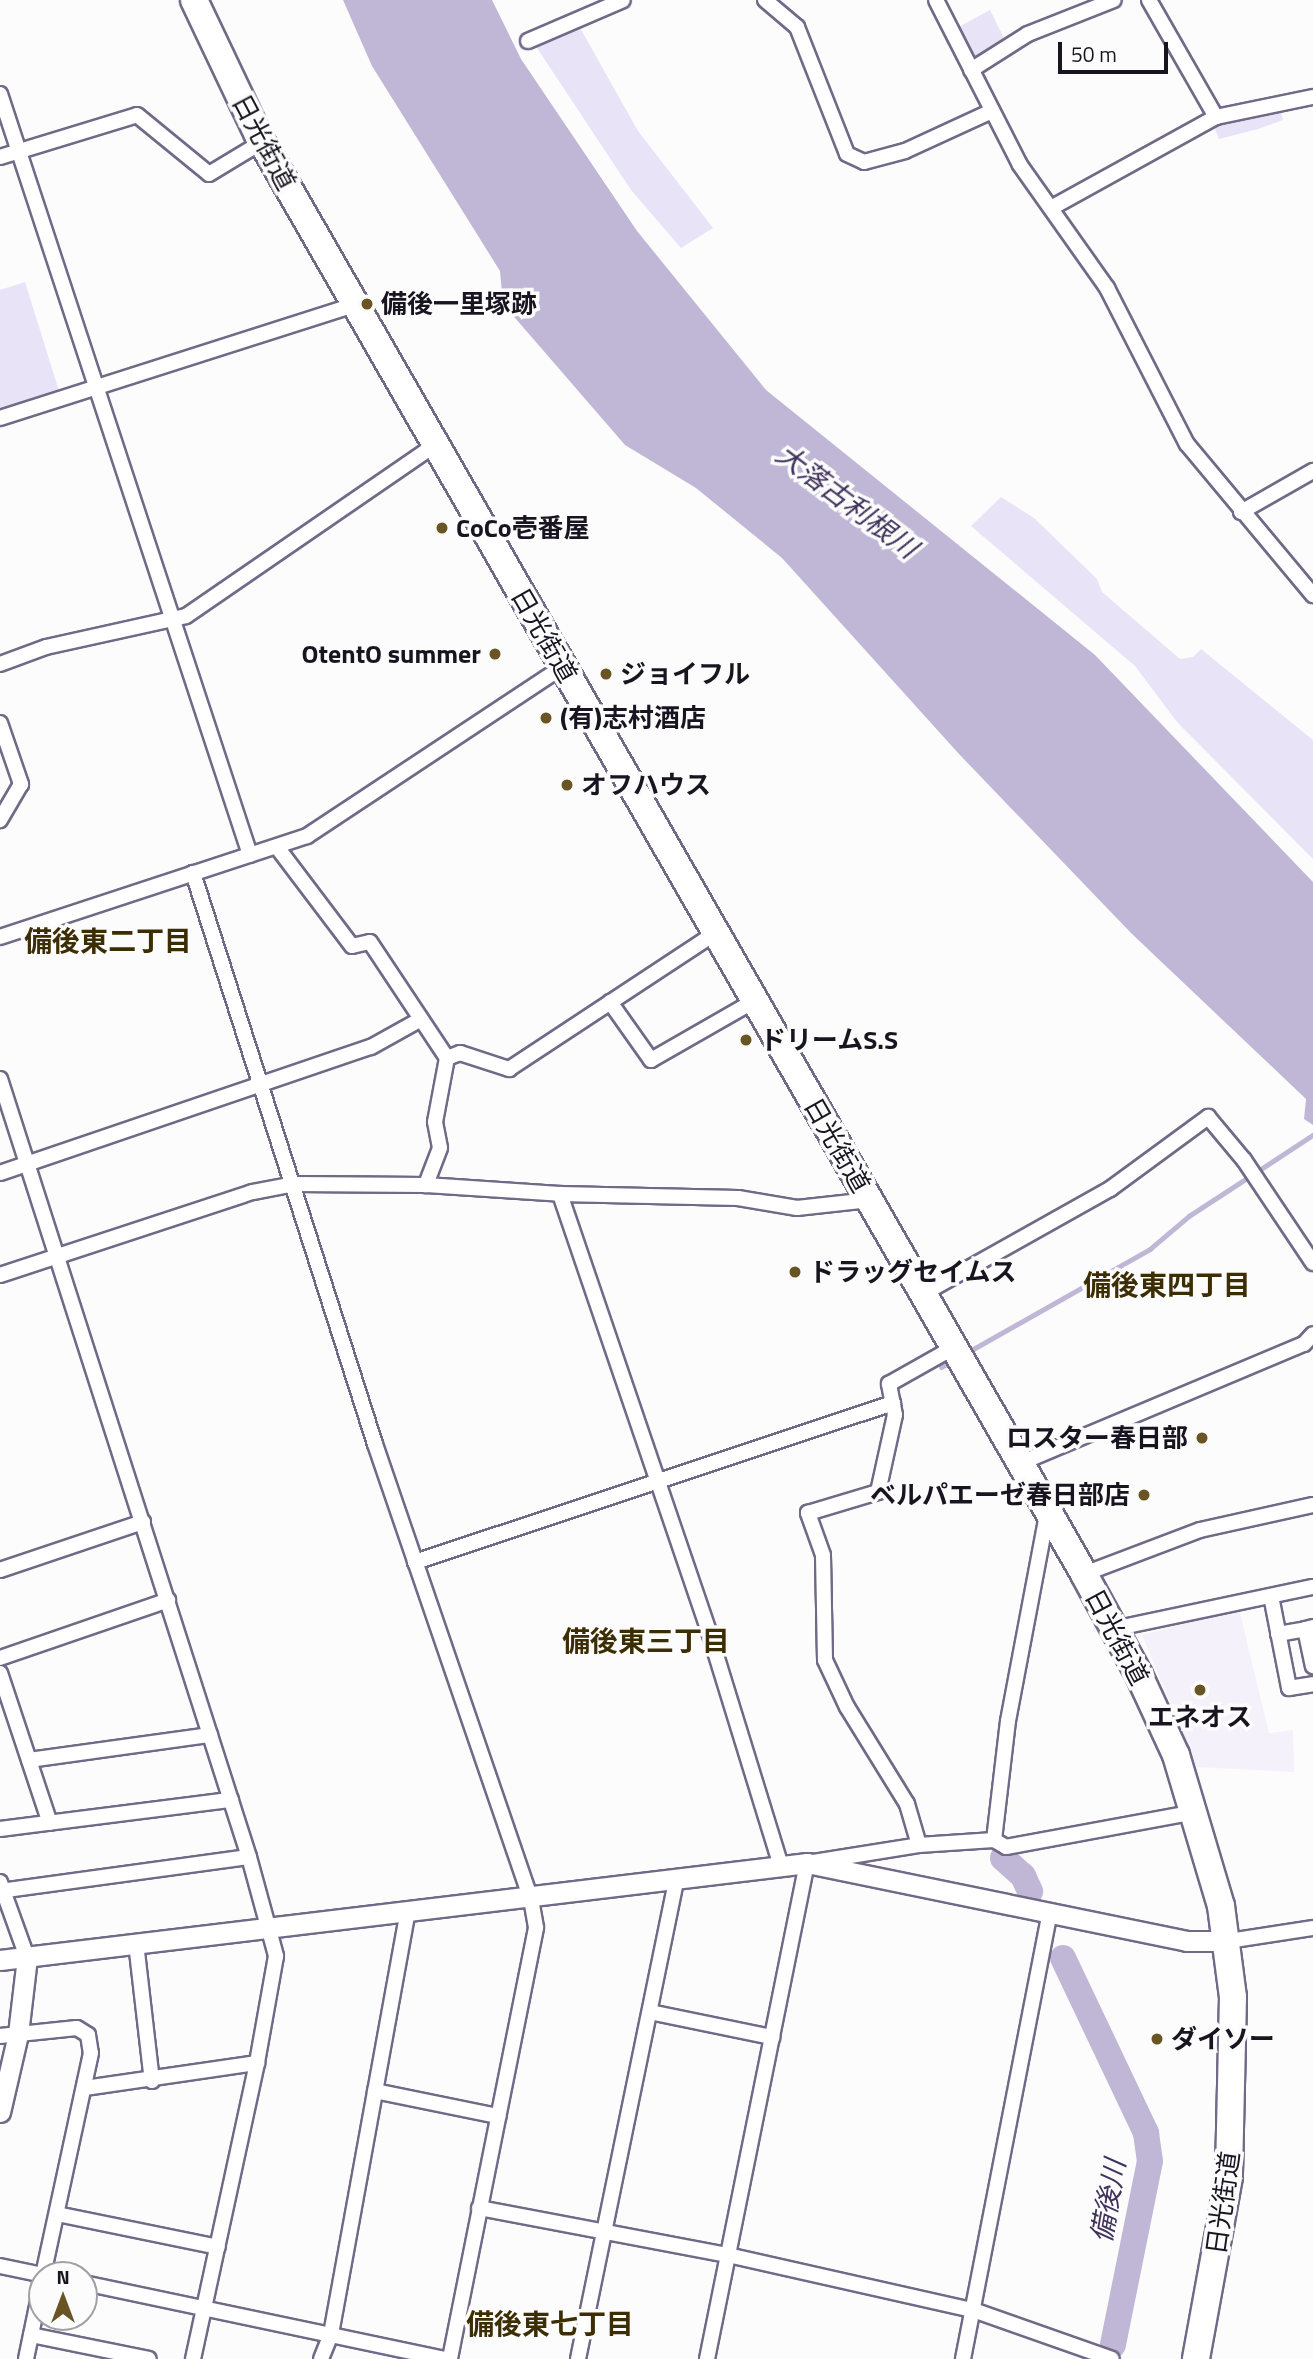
<!DOCTYPE html>
<html>
<head>
<meta charset="utf-8">
<style>
	body { margin:0 }
	#map { position:relative; width:1313px; height:2359px; overflow:hidden; background:#fbfcfb; font-family:"Titillium Web","Noto Sans JP",sans-serif }
	div>[style] { position:absolute }
	.built>* { inset:0; background:#f4f1fa }
	.green>* { inset:0; background:#e9e3f7 }
	.water>* { inset:0; background:#c0b7d6 }
	.stream>* { height:4.5px; margin:-2.25px; padding:0 2.25px; transform-origin:2.25px; border-radius:2.25px; background:#c0b7d6 }
	.river>* { height:26px; margin:-13px; padding:0 13px; transform-origin:13px; border-radius:13px; background:#c0b7d6 }
	.roads { filter:drop-shadow(2px 0 #726987) drop-shadow(-2px 0 #726987) drop-shadow(0 2px #726987) drop-shadow(0 -2px #726987) }
	.street>* { height:14px; margin:-7px; padding:0 7px; transform-origin:7px; border-radius:7px; background:#fff }
	.secondary>* { height:19px; margin:-9.5px; padding:0 9.5px; transform-origin:9.5px; border-radius:9.5px; background:#fff }
	.highway>* { height:26px; margin:-13px; padding:0 13px; transform-origin:13px; border-radius:13px; background:#fff }
	.dots>* { width:19px; height:19px; translate:-50% -50%; box-sizing:border-box; border:4px solid #fbfcfb; border-radius:50% }
	span { translate:-50% -50%; white-space:nowrap; text-align:center; line-height:1.15; -webkit-text-stroke:7px #fbfcfb; paint-order:stroke }
	.street-label { font-size:26px; color:#181420 }
	.poi-label { font-size:26px; color:#181420; font-weight:700 }
	.left { translate:0 -50%; text-align:left }
	.right { translate:-100% -50%; text-align:right }
	.water-label { font-size:28px; color:#41325d; font-style:italic }
	.neighbourhood-label { font-size:28px; color:#3c2d03; font-weight:700 }
	.north { position:absolute; left:28px; top:2261px; width:70px; height:70px; box-sizing:border-box; background:#fbfcfb; border:2px solid #a09fa3; border-radius:50%; rotate:0deg; font-size:19px; font-weight:700; line-height:28px; text-align:center; color:#181420 }
	.north::after { content:''; display:block; margin:auto; width:24px; height:32px; background:#685523; clip-path:polygon(50% 0,100% 100%,50% 72%,0 100%) }
	.scale { position:absolute; left:1058px; top:42px; width:110px; height:32px; box-sizing:border-box; border:4px solid #181420; border-top:0; padding-left:9px; font-size:21px; line-height:24px; white-space:nowrap; color:#181420; -webkit-text-stroke:5px #fbfcfb; paint-order:stroke }
</style>
</head>
<body>
<div id="map">
	<div class="built">
		<i style="clip-path:polygon(1239px 1609px,1269px 1733px,1293px 1730px,1294px 1772px,1197px 1767px,1142px 1635px)"></i>
	</div>
	<div class="green">
		<i style="clip-path:polygon(990px 10px,1006px 42px,977px 58px,971px 56px,957px 28px)"></i>
		<i style="clip-path:polygon(579px 26px,638px 131px,713px 228px,681px 248px,631px 190px,535px 45px)"></i>
		<i style="clip-path:polygon(1280px 109px,1283px 120px,1258px 129px,1219px 139px,1214px 126px)"></i>
		<i style="clip-path:polygon(25px 282px,59px 391px,0 410px,0 290px)"></i>
		<i style="clip-path:polygon(1001px 497px,1034px 518px,1097px 579px,1102px 592px,1180px 659px,1193px 657px,1201px 649px,1313px 740px,1313px 859px,1177px 722px,1135px 666px,971px 526px)"></i>
	</div>
	<div class="water">
		<i style="clip-path:polygon(343px 0,492px 0,521px 59px,637px 231px,766px 390px,1095px 655px,1313px 882px,1313px 1125px,1304px 1119px,1306px 1099px,1131px 933px,959px 754px,782px 558px,696px 488px,625px 445px,503px 304px,500px 271px,372px 66px)"></i>
	</div>
	<div class="stream">
		<i style="left:968px;top:1352px;width:209px;rotate:-29.5deg"></i>
		<i style="left:1150px;top:1249px;width:51px;rotate:-40.2deg"></i>
		<i style="left:1189px;top:1216px;width:148px;rotate:-33.2deg"></i>
		<i style="left:941px;top:1367px;width:11px;rotate:-27deg"></i>
	</div>
	<div class="river">
		<i style="left:1003px;top:1858px;width:27px;rotate:42deg"></i>
		<i style="left:1023px;top:1876px;width:17px;rotate:65deg"></i>
		<i style="left:1063px;top:1958px;width:194px;rotate:64.6deg"></i>
		<i style="left:1146px;top:2133px;width:28px;rotate:82deg"></i>
		<i style="left:1150px;top:2161px;width:188px;rotate:101.4deg"></i>
	</div>
	<div class="roads">
		<div class="street">
			<i style="left:765px;top:0;width:42px;rotate:40.2deg"></i>
			<i style="left:797px;top:27px;width:136px;rotate:68.5deg"></i>
			<i style="left:847px;top:154px;width:19px;rotate:25deg"></i>
			<i style="left:864px;top:162px;width:42px;rotate:-15deg"></i>
			<i style="left:905px;top:151px;width:96px;rotate:-24.7deg"></i>
			<i style="left:936px;top:0;width:185px;rotate:63deg"></i>
			<i style="left:1020px;top:165px;width:151px;rotate:54.7deg"></i>
			<i style="left:1107px;top:288px;width:175px;rotate:62.9deg"></i>
			<i style="left:1187px;top:444px;width:197px;rotate:50.2deg"></i>
			<i style="left:1149px;top:0;width:135px;rotate:60.2deg"></i>
			<i style="left:528px;top:41px;width:103px;rotate:-23.3deg"></i>
			<i style="left:971px;top:70px;width:67px;rotate:-32.3deg"></i>
			<i style="left:1028px;top:34px;width:92px;rotate:-21.6deg"></i>
			<i style="left:0;top:94px;width:801px;rotate:71.81deg"></i>
			<i style="left:0;top:157px;width:143px;rotate:-17deg"></i>
			<i style="left:137px;top:115px;width:93px;rotate:39.3deg"></i>
			<i style="left:209px;top:174px;width:62px;rotate:-31.1deg"></i>
			<i style="left:1051px;top:208px;width:188px;rotate:-28.9deg"></i>
			<i style="left:1216px;top:117px;width:99px;rotate:-11.7deg"></i>
			<i style="left:0;top:418px;width:372px;rotate:-17.7deg"></i>
			<i style="left:1241px;top:512px;width:83px;rotate:-29.7deg"></i>
			<i style="left:0;top:664px;width:49px;rotate:-20.3deg"></i>
			<i style="left:46px;top:647px;width:143px;rotate:-12.5deg"></i>
			<i style="left:186px;top:616px;width:302px;rotate:-34.5deg"></i>
			<i style="left:0;top:723px;width:65px;rotate:71deg"></i>
			<i style="left:21px;top:784px;width:42px;rotate:120.3deg"></i>
			<i style="left:277px;top:847px;width:124px;rotate:52.9deg"></i>
			<i style="left:352px;top:946px;width:18px;rotate:-13deg"></i>
			<i style="left:370px;top:942px;width:139px;rotate:56.4deg"></i>
			<i style="left:447px;top:1058px;width:65px;rotate:100.6deg"></i>
			<i style="left:435px;top:1122px;width:26px;rotate:79deg"></i>
			<i style="left:440px;top:1148px;width:40px;rotate:111deg"></i>
			<i style="left:193px;top:873px;width:599px;rotate:72.32deg"></i>
			<i style="left:375px;top:1444px;width:481px;rotate:71.1deg"></i>
			<i style="left:531px;top:1899px;width:29px;rotate:80deg"></i>
			<i style="left:536px;top:1928px;width:439px;rotate:101.3deg"></i>
			<i style="left:0;top:937px;width:323px;rotate:-18.2deg"></i>
			<i style="left:307px;top:836px;width:306px;rotate:-33.5deg"></i>
			<i style="left:610px;top:1002px;width:71px;rotate:54.7deg"></i>
			<i style="left:651px;top:1060px;width:119px;rotate:-29.8deg"></i>
			<i style="left:447px;top:1058px;width:14px;rotate:-21deg"></i>
			<i style="left:460px;top:1053px;width:52px;rotate:18.1deg"></i>
			<i style="left:509px;top:1069px;width:247px;rotate:-33.4deg"></i>
			<i style="left:0;top:1079px;width:817px;rotate:72.25deg"></i>
			<i style="left:249px;top:1857px;width:103px;rotate:74.7deg"></i>
			<i style="left:276px;top:1956px;width:109px;rotate:100.1deg"></i>
			<i style="left:257px;top:2063px;width:303px;rotate:102.2deg"></i>
			<i style="left:0;top:1173px;width:392px;rotate:-18.8deg"></i>
			<i style="left:371px;top:1047px;width:57px;rotate:-29.2deg"></i>
			<i style="left:560px;top:1194px;width:463px;rotate:71.2deg"></i>
			<i style="left:709px;top:1632px;width:245px;rotate:72.9deg"></i>
			<i style="left:0;top:1275px;width:266px;rotate:-18.2deg"></i>
			<i style="left:253px;top:1192px;width:43px;rotate:-10.8deg"></i>
			<i style="left:295px;top:1184px;width:131px;rotate:0.4deg"></i>
			<i style="left:426px;top:1185px;width:134px;rotate:3.8deg"></i>
			<i style="left:560px;top:1194px;width:178px;rotate:1.3deg"></i>
			<i style="left:738px;top:1198px;width:60px;rotate:9.6deg"></i>
			<i style="left:797px;top:1208px;width:73px;rotate:-6.3deg"></i>
			<i style="left:921px;top:1295px;width:217px;rotate:-29.3deg"></i>
			<i style="left:1110px;top:1189px;width:122px;rotate:-36.3deg"></i>
			<i style="left:1208px;top:1117px;width:56px;rotate:50.1deg"></i>
			<i style="left:1244px;top:1160px;width:124px;rotate:56.2deg"></i>
			<i style="left:1018px;top:1464px;width:310px;rotate:-22.8deg"></i>
			<i style="left:1304px;top:1344px;width:13px;rotate:-48deg"></i>
			<i style="left:415px;top:1562px;width:504px;rotate:-18.4deg"></i>
			<i style="left:0;top:1570px;width:151px;rotate:-18.6deg"></i>
			<i style="left:1084px;top:1574px;width:124px;rotate:-20.8deg"></i>
			<i style="left:1200px;top:1530px;width:116px;rotate:-12.5deg"></i>
			<i style="left:1271px;top:1596px;width:94px;rotate:78.9deg"></i>
			<i style="left:1289px;top:1688px;width:24px;rotate:-9deg"></i>
			<i style="left:1313px;top:1627px;width:8px;rotate:166deg"></i>
			<i style="left:1305px;top:1629px;width:38px;rotate:78deg"></i>
			<i style="left:1113px;top:1629px;width:204px;rotate:-11.9deg"></i>
			<i style="left:1278px;top:1634px;width:27px;rotate:-10deg"></i>
			<i style="left:0;top:1658px;width:178px;rotate:-19deg"></i>
			<i style="left:0;top:1673px;width:158px;rotate:71.6deg"></i>
			<i style="left:29px;top:1760px;width:183px;rotate:-7.9deg"></i>
			<i style="left:0;top:1829px;width:233px;rotate:-7.2deg"></i>
			<i style="left:994px;top:1840px;width:120px;rotate:-83.3deg"></i>
			<i style="left:1008px;top:1721px;width:211px;rotate:-79.3deg"></i>
			<i style="left:919px;top:1845px;width:43px;rotate:-106.3deg"></i>
			<i style="left:907px;top:1804px;width:114px;rotate:-121.7deg"></i>
			<i style="left:847px;top:1707px;width:52px;rotate:-115.1deg"></i>
			<i style="left:825px;top:1660px;width:105px;rotate:-91.1deg"></i>
			<i style="left:823px;top:1555px;width:45px;rotate:-109.7deg"></i>
			<i style="left:808px;top:1513px;width:73px;rotate:-16.7deg"></i>
			<i style="left:878px;top:1492px;width:79px;rotate:-77.6deg"></i>
			<i style="left:895px;top:1415px;width:32px;rotate:-101deg"></i>
			<i style="left:889px;top:1384px;width:71px;rotate:-29.4deg"></i>
			<i style="left:0;top:1882px;width:80px;rotate:70.2deg"></i>
			<i style="left:0;top:1891px;width:251px;rotate:-7.8deg"></i>
			<i style="left:1228px;top:1941px;width:86px;rotate:-8.7deg"></i>
			<i style="left:136px;top:1943px;width:139px;rotate:83.4deg"></i>
			<i style="left:650px;top:2012px;width:125px;rotate:11.6deg"></i>
			<i style="left:0;top:2036px;width:77px;rotate:-5.9deg"></i>
			<i style="left:77px;top:2028px;width:13px;rotate:32deg"></i>
			<i style="left:88px;top:2035px;width:18px;rotate:81deg"></i>
			<i style="left:91px;top:2053px;width:227px;rotate:102.2deg"></i>
			<i style="left:85px;top:2088px;width:174px;rotate:-8.3deg"></i>
			<i style="left:375px;top:2091px;width:126px;rotate:11.5deg"></i>
			<i style="left:479px;top:2208px;width:253px;rotate:10.7deg"></i>
			<i style="left:728px;top:2255px;width:251px;rotate:12.7deg"></i>
			<i style="left:973px;top:2310px;width:147px;rotate:19.4deg"></i>
			<i style="left:57px;top:2214px;width:164px;rotate:11.6deg"></i>
			<i style="left:0;top:2266px;width:44px;rotate:11.8deg"></i>
			<i style="left:84px;top:2283px;width:368px;rotate:11.9deg"></i>
			<i style="left:31px;top:2335px;width:120px;rotate:11.5deg"></i>
			<i style="left:26px;top:2359px;width:79px;rotate:-78.3deg"></i>
			<i style="left:321px;top:2359px;width:27px;rotate:-68deg"></i>
			<i style="left:331px;top:2334px;width:429px;rotate:-79.7deg"></i>
			<i style="left:578px;top:2359px;width:487px;rotate:-78.4deg"></i>
			<i style="left:707px;top:2359px;width:506px;rotate:-78.6deg"></i>
			<i style="left:807px;top:1863px;width:113px;rotate:-9.1deg"></i>
			<i style="left:919px;top:1845px;width:75px;rotate:-3.8deg"></i>
			<i style="left:994px;top:1840px;width:14px;rotate:30deg"></i>
			<i style="left:1006px;top:1847px;width:192px;rotate:-10.5deg"></i>
			<i style="left:963px;top:2359px;width:455px;rotate:-79deg"></i>
		</div>
		<div class="secondary">
			<i style="left:0;top:1960px;width:813px;rotate:-6.85deg"></i>
			<i style="left:807px;top:1863px;width:387px;rotate:11.6deg"></i>
			<i style="left:1186px;top:1941px;width:42px"></i>
			<i style="left:0;top:2112px;width:80px;rotate:-77deg"></i>
			<i style="left:18px;top:2034px;width:78px;rotate:-83.3deg"></i>
		</div>
		<div class="highway">
			<i style="left:194px;top:0;width:149px;rotate:64.6deg"></i>
			<i style="left:258px;top:135px;width:1659px;rotate:60.14deg"></i>
			<i style="left:1084px;top:1574px;width:115px;rotate:61.4deg"></i>
			<i style="left:1139px;top:1675px;width:88px;rotate:65.2deg"></i>
			<i style="left:1176px;top:1755px;width:158px;rotate:73.4deg"></i>
			<i style="left:1221px;top:1906px;width:92px;rotate:82.5deg"></i>
			<i style="left:1233px;top:1997px;width:180px;rotate:91.3deg"></i>
			<i style="left:1229px;top:2177px;width:185px;rotate:100.3deg"></i>
		</div>
	</div>
	<div class="dots">
		<i style="left:367px;top:304px;background:#685523"></i>
		<i style="left:442px;top:528px;background:#685523"></i>
		<i style="left:495px;top:654px;background:#685523"></i>
		<i style="left:606px;top:674px;background:#685523"></i>
		<i style="left:546px;top:718px;background:#685523"></i>
		<i style="left:567px;top:785px;background:#685523"></i>
		<i style="left:746px;top:1040px;background:#685523"></i>
		<i style="left:795px;top:1272px;background:#685523"></i>
		<i style="left:1202px;top:1438px;background:#685523"></i>
		<i style="left:1144px;top:1495px;background:#685523"></i>
		<i style="left:1200px;top:1690px;background:#685523"></i>
		<i style="left:1157px;top:2039px;background:#685523"></i>
	</div>
	<div class="street-label">
		<span style="left:264px;top:142px;rotate:62deg">日光街道</span>
		<span style="left:544px;top:635px;rotate:60deg">日光街道</span>
		<span style="left:837px;top:1145px;rotate:60deg">日光街道</span>
		<span style="left:1117px;top:1637px;rotate:62deg">日光街道</span>
		<span style="left:1223px;top:2203px;rotate:-82deg">日光街道</span>
	</div>
	<div class="poi-label">
		<span class="left" style="left:381px;top:304px">備後一里塚跡</span>
		<span class="left" style="left:456px;top:528px">CoCo壱番屋</span>
		<span class="right" style="left:481px;top:654px">OtentO summer</span>
		<span class="left" style="left:620px;top:674px">ジョイフル</span>
		<span class="left" style="left:560px;top:718px">(有)志村酒店</span>
		<span class="left" style="left:581px;top:785px">オフハウス</span>
		<span class="left" style="left:760px;top:1040px">ドリームS.S</span>
		<span class="left" style="left:809px;top:1272px">ドラッグセイムス</span>
		<span class="right" style="left:1188px;top:1438px">ロスター春日部</span>
		<span class="right" style="left:1130px;top:1495px">ベルパエーゼ春日部店</span>
		<span style="left:1200px;top:1717px">エネオス</span>
		<span class="left" style="left:1171px;top:2039px">ダイソー</span>
	</div>
	<div class="water-label">
		<span style="left:847px;top:501px;rotate:37deg">大落古利根川</span>
		<span style="left:1108px;top:2201px;rotate:-80deg">備後川</span>
	</div>
	<div class="neighbourhood-label">
		<span style="left:108px;top:941px">備後東二丁目</span>
		<span style="left:1167px;top:1285px">備後東四丁目</span>
		<span style="left:646px;top:1641px">備後東三丁目</span>
		<span style="left:550px;top:2324px">備後東七丁目</span>
	</div>
	<div class="north">N</div>
	<div class="scale">50 m</div>
</div>
</body>
</html>
